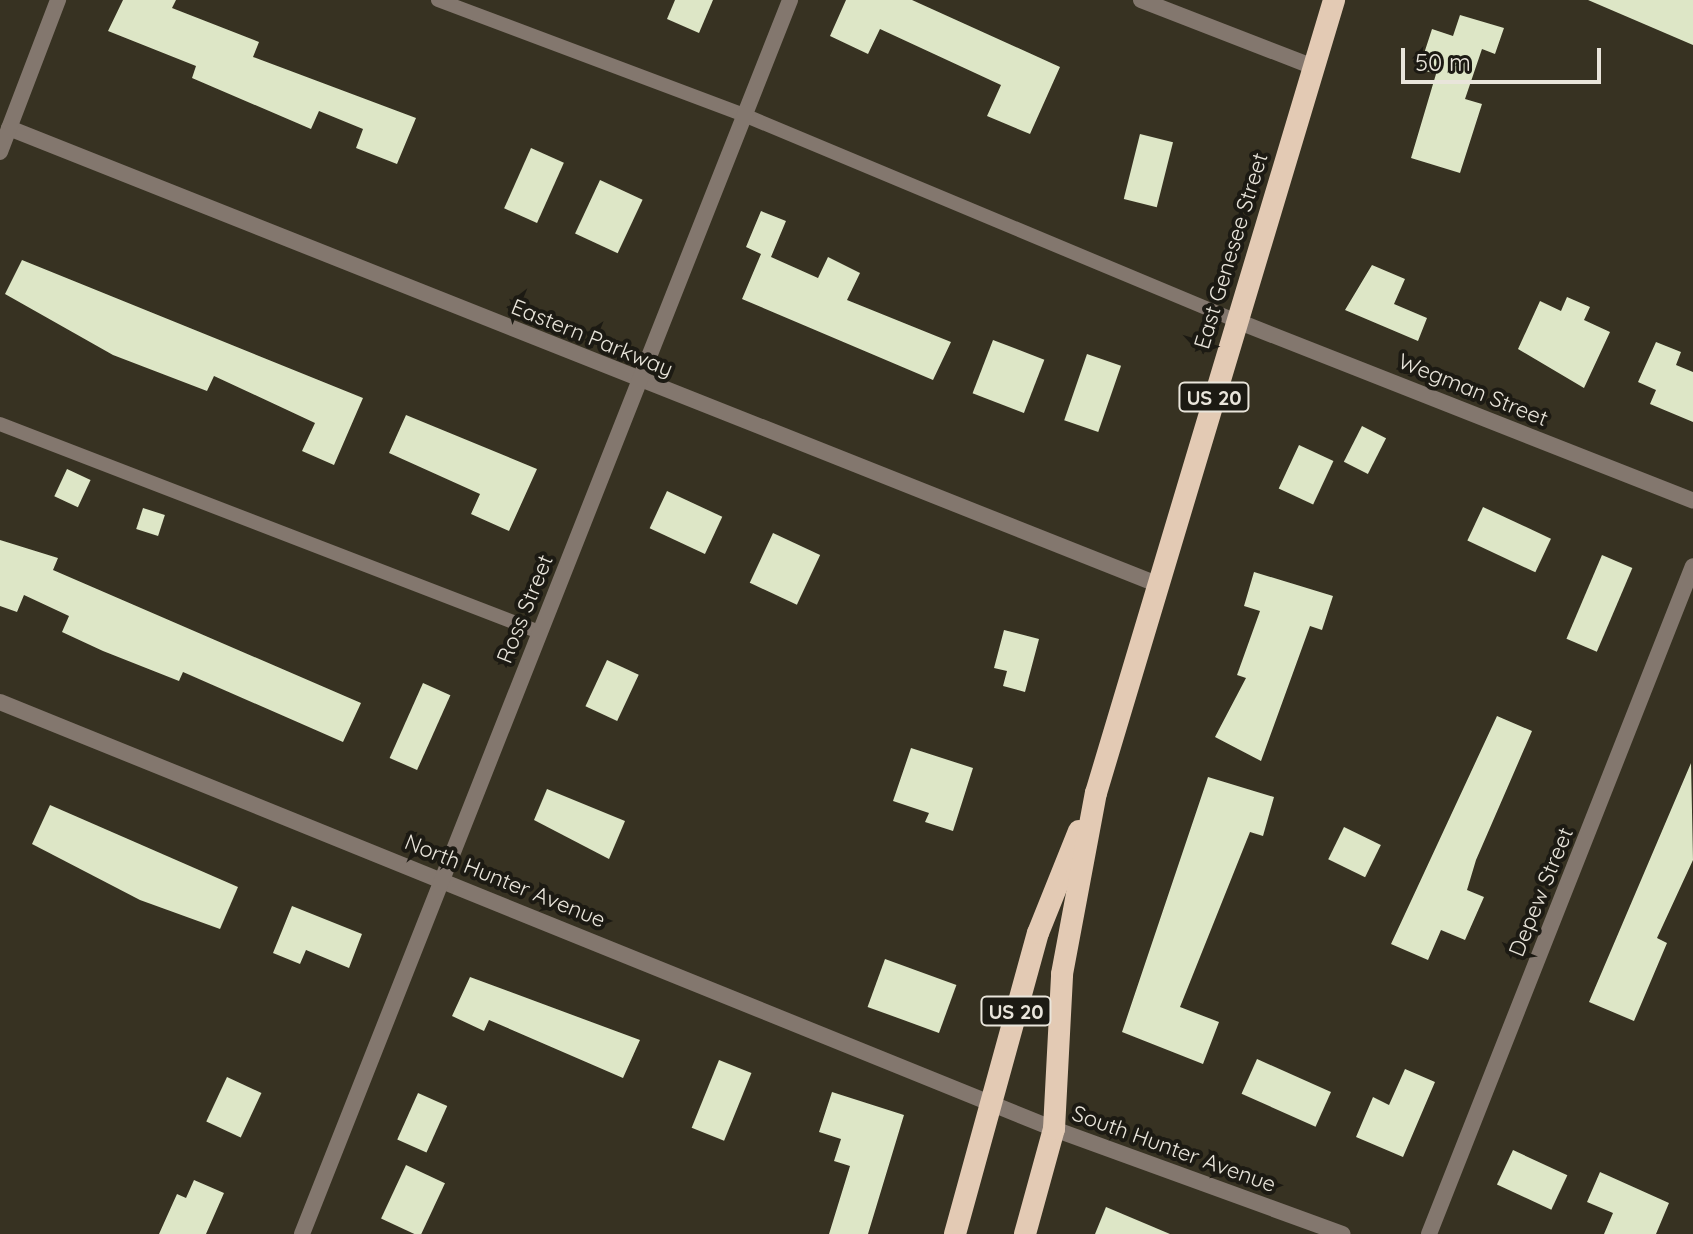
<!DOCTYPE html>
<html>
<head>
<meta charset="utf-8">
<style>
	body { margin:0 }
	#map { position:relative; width:1693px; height:1234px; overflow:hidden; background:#373222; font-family:Quicksand,sans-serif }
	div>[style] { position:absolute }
	.building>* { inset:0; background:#dde6c6; transform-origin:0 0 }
	.service>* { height:14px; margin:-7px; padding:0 7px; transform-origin:7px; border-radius:7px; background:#83776e }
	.minor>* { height:16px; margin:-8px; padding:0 8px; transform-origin:8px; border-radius:8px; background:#83776e }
	.trunk>* { height:22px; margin:-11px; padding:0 11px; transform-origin:11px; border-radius:11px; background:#e3cab4 }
	span { translate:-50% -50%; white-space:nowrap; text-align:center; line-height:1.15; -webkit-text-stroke:8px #1c1a13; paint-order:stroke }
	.shield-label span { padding:2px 6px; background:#1c1a13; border:2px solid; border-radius:6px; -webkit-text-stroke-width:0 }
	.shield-label { font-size:20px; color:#e9e5db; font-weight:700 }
	.street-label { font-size:22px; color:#e9e5db }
	.scale { position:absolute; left:1401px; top:48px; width:200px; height:36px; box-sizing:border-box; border:4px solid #e9e5db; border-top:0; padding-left:10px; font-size:24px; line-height:28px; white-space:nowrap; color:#e9e5db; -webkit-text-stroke:6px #1c1a13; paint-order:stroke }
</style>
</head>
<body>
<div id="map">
	<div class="building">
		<i style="clip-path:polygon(123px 0,176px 0,172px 8px,259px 42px,253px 57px,416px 118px,397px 164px,356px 148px,363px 129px,319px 111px,311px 129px,192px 78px,196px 66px,108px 31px)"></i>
		<i style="clip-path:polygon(675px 0,713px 0,699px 33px,667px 19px)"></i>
		<i style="clip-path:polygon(846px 0,912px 0,1060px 67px,1030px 134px,987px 116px,1001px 85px,880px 29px,868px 54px,830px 36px)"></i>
		<i style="clip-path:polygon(1588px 0,1693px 0,1693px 45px)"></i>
		<i style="clip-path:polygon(1460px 15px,1504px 28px,1495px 54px,1482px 49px,1465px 99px,1482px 104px,1460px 173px,1411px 158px,1436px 74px,1419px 69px,1432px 29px,1453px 36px)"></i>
		<i style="left:1140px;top:134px;width:34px;height:67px;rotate:14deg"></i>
		<i style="left:531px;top:148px;width:36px;height:66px;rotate:24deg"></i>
		<i style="left:600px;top:180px;width:47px;height:59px;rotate:25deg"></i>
		<i style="clip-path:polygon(761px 211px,786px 221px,771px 257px,818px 278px,828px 257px,860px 273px,847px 300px,951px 342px,933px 380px,742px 299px,761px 254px,746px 247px)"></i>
		<i style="clip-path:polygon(22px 260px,363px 398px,334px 465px,302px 451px,315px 423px,214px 376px,207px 391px,113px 355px,5px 294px)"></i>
		<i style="clip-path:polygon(1372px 265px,1405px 279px,1394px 304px,1427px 318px,1418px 341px,1345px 310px)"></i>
		<i style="clip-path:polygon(1567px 297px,1590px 307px,1584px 320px,1610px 332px,1584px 388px,1518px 349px,1540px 301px,1561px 311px)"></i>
		<i style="left:993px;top:340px;width:55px;height:57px;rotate:21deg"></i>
		<i style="clip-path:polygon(1656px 342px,1681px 352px,1676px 365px,1693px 372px,1693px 422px,1650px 404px,1656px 390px,1638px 382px)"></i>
		<i style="left:1087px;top:354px;width:36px;height:70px;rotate:19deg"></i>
		<i style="clip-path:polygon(406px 415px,537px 469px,509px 531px,471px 514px,480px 494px,389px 453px)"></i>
		<i style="left:1362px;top:426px;width:27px;height:40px;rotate:27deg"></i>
		<i style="left:1299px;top:445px;width:38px;height:48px;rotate:25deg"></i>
		<i style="left:67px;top:469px;width:26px;height:30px;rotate:25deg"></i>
		<i style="left:667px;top:491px;width:61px;height:41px;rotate:25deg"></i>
		<i style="left:1483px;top:507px;width:75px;height:37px;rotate:25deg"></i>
		<i style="left:143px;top:508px;width:23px;height:22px;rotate:18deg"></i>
		<i style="left:773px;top:533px;width:52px;height:55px;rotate:25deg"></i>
		<i style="clip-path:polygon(0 540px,58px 558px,53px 570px,361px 703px,343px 742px,183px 672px,179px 681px,103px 651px,62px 632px,69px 616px,24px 595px,17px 612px,0 606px)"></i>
		<i style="left:1602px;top:555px;width:33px;height:91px;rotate:23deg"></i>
		<i style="clip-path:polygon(1254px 572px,1333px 596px,1322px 630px,1310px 626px,1261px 761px,1215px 737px,1246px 678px,1237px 675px,1260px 611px,1244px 606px)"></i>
		<i style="clip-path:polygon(1004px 630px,1039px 639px,1025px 692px,1003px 686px,1007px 671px,994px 668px)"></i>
		<i style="left:607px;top:660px;width:35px;height:51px;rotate:25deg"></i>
		<i style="left:423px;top:683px;width:30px;height:82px;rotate:24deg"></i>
		<i style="clip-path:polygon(1497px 716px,1532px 731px,1476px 860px,1467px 890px,1484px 897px,1465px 940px,1441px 930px,1428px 960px,1391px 944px)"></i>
		<i style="clip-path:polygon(911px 748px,973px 768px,953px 831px,925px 822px,929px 813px,893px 801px)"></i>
		<i style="clip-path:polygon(1691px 763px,1693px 860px,1657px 938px,1667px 943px,1634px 1021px,1589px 1002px)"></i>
		<i style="clip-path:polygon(1208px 777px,1274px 797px,1263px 836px,1250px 832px,1180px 1007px,1219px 1022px,1203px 1064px,1122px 1032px)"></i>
		<i style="clip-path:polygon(547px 789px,625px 821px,609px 859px,534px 820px)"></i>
		<i style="clip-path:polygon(50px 805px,238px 887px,220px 929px,140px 900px,32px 844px)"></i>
		<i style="left:1344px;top:827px;width:41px;height:36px;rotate:26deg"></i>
		<i style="clip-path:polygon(292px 906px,362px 934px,349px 968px,306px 950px,300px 964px,273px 953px)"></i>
		<i style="left:885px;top:959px;width:76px;height:51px;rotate:20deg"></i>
		<i style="clip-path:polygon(470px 977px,640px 1040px,623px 1078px,489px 1020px,484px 1031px,452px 1016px)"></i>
		<i style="left:1257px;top:1059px;width:81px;height:38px;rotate:24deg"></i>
		<i style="left:719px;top:1060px;width:35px;height:73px;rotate:22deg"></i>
		<i style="clip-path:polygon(1405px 1069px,1435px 1082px,1403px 1157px,1356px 1137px,1373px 1097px,1389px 1105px)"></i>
		<i style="left:227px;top:1077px;width:38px;height:49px;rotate:25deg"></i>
		<i style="clip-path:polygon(832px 1092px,904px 1115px,868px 1234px,829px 1234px,850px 1166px,834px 1161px,841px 1139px,819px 1132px)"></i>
		<i style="left:418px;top:1093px;width:32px;height:51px;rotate:24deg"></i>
		<i style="left:1513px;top:1150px;width:60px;height:38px;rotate:25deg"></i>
		<i style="left:406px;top:1165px;width:43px;height:59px;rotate:25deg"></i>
		<i style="clip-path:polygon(1600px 1172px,1669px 1203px,1656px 1234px,1604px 1234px,1613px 1213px,1587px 1202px)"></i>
		<i style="clip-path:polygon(194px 1180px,224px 1193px,206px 1234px,159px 1234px,177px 1194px,186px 1198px)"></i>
		<i style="clip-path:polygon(1106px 1207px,1170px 1234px,1095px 1234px)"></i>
	</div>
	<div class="service">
		<i style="left:438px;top:0;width:327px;rotate:20.6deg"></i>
		<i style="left:744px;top:115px;width:534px;rotate:22.68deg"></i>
		<i style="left:0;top:424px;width:578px;rotate:21.1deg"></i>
	</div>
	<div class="minor">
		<i style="left:1141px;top:0;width:186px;rotate:21.2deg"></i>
		<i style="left:9px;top:128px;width:1237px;rotate:21.67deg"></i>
		<i style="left:0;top:152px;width:163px;rotate:-69.1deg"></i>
		<i style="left:1237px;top:321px;width:490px;rotate:21.5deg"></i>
		<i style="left:0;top:702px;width:1137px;rotate:22.05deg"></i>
		<i style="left:1054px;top:1129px;width:307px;rotate:20deg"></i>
		<i style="left:302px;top:1234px;width:1327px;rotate:-68.42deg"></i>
		<i style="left:1429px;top:1234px;width:718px;rotate:-68.44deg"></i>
	</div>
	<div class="trunk">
		<i style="left:955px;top:1234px;width:312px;rotate:-74.6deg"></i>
		<i style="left:1038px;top:933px;width:110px;rotate:-68.1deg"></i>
		<i style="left:1025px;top:1234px;width:109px;rotate:-74.6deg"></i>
		<i style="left:1054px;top:1129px;width:155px;rotate:-87deg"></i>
		<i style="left:1062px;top:974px;width:184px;rotate:-79.4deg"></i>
		<i style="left:1096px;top:793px;width:828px;rotate:-73.29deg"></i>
	</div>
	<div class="shield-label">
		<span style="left:1214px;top:397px">US 20</span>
		<span style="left:1016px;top:1011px">US 20</span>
	</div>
	<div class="street-label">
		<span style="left:1231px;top:251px;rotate:-73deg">East Genesee Street</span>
		<span style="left:592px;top:338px;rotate:22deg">Eastern Parkway</span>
		<span style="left:1473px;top:390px;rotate:22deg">Wegman Street</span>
		<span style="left:525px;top:609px;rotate:-68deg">Ross Street</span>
		<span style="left:505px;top:881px;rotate:22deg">North Hunter Avenue</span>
		<span style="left:1541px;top:892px;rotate:-68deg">Depew Street</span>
		<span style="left:1174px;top:1149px;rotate:20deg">South Hunter Avenue</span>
	</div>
	<div class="scale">50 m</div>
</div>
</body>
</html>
